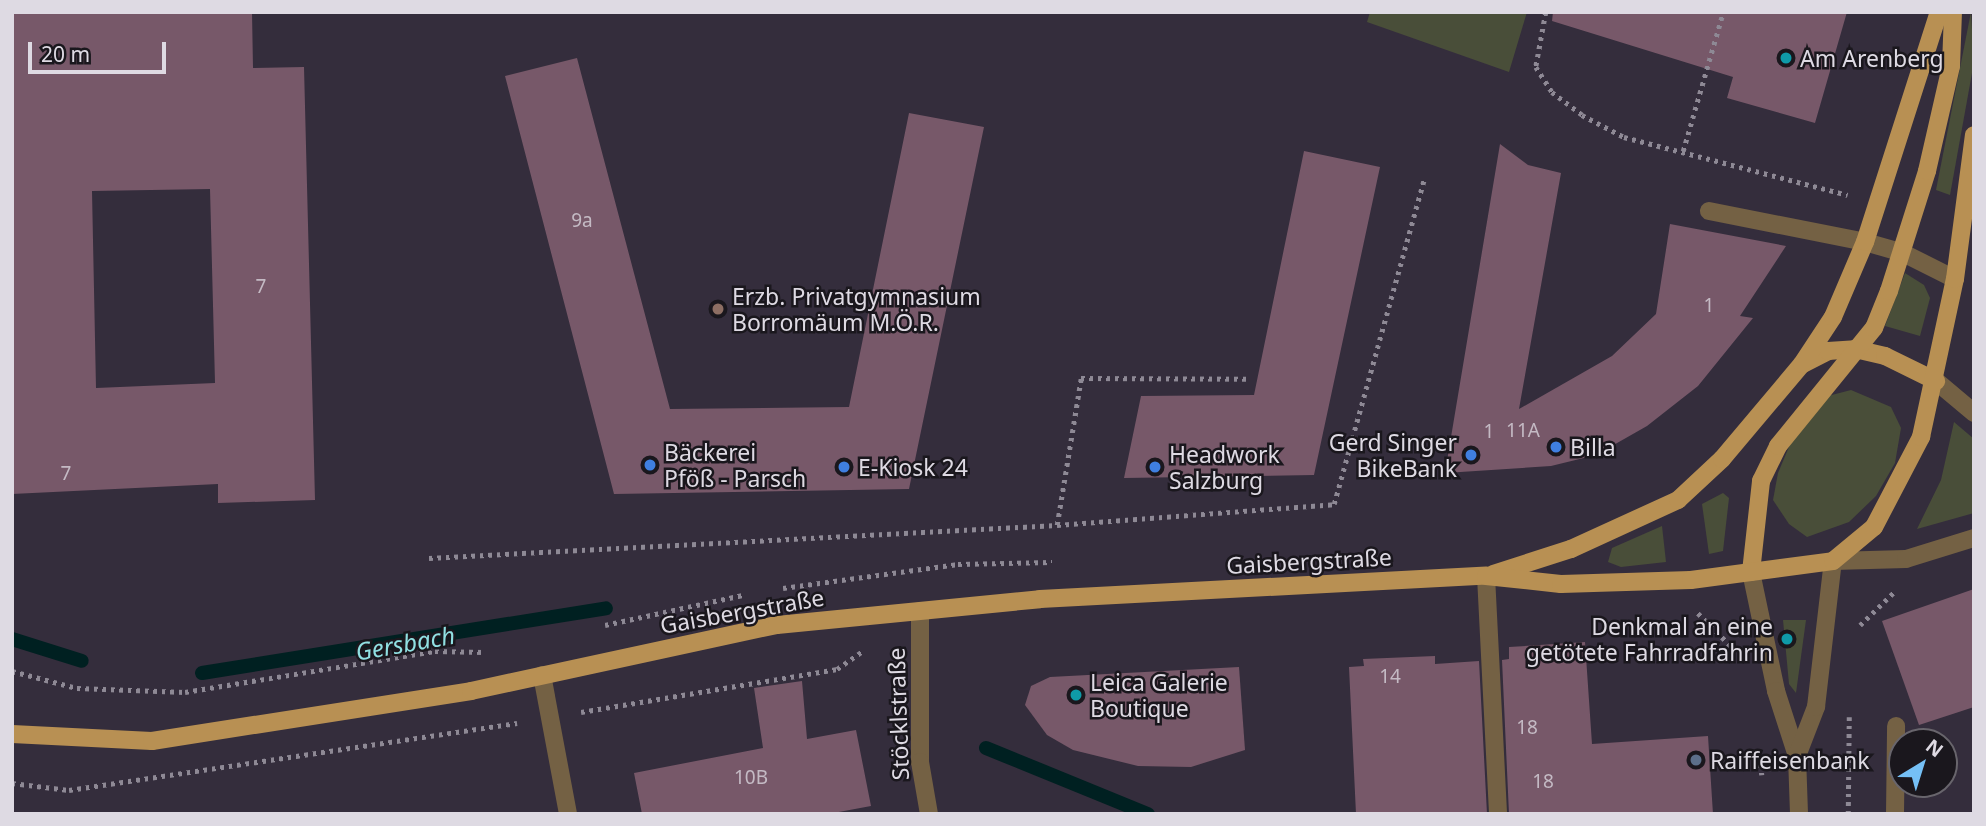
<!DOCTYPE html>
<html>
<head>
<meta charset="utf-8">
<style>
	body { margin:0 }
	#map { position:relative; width:1986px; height:826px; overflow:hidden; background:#342d3c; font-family:"Noto Sans",sans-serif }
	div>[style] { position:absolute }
	.green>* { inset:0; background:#494e39 }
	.stream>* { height:14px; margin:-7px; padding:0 7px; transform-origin:7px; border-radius:7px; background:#002021 }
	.building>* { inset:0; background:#775869 }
	.path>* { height:4.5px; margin-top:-2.25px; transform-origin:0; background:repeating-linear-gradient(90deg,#8e8995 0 3.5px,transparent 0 8.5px) }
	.minor>* { height:18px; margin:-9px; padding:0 9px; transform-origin:9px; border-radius:9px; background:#746144 }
	.major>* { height:18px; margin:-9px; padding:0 9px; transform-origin:9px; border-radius:9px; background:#b89053 }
	.dots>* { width:19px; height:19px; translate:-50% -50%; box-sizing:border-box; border:4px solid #1a171d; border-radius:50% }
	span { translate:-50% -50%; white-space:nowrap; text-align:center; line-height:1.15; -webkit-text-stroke:5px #1a171d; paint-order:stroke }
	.number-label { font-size:19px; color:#c4bac4 }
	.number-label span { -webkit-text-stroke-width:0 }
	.poi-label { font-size:23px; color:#dedae3 }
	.left { translate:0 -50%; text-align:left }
	.right { translate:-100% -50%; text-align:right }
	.street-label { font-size:23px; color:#dedae3 }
	.water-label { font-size:24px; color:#90e0e2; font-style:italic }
	.frame { position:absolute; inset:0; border:14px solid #dedae3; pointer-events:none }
	.north { position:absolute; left:1888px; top:728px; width:70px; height:70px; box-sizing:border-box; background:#1a171d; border:2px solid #68656c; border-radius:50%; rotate:38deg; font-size:19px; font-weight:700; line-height:28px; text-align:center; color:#dedae3 }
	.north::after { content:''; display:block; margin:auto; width:24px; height:32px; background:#75c0f6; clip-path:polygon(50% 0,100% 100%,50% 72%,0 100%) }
	.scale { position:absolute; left:28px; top:42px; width:138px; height:32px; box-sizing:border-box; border:4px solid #dedae3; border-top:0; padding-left:9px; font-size:21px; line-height:24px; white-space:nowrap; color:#dedae3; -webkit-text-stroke:5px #1a171d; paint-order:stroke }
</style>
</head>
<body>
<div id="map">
	<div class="green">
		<i style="clip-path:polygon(1370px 12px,1527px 12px,1509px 72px,1367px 22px)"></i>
		<i style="clip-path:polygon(1971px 12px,1974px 62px,1950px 195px,1936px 190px)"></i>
		<i style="clip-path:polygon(1905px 273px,1924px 285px,1930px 298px,1920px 336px,1885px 326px)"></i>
		<i style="clip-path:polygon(1851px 390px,1891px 407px,1901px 428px,1895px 463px,1876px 496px,1849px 522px,1807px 537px,1789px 524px,1773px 500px,1778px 473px,1791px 442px,1824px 397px)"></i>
		<i style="clip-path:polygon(1954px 422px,1974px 439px,1974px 513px,1917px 529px,1941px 480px)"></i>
		<i style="clip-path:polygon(1723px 493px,1729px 498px,1723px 551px,1709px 554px,1702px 504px)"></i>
		<i style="clip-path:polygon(1662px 526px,1666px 562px,1621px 567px,1608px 562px,1612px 548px)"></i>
		<i style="clip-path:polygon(1783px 620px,1806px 620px,1796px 693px,1789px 684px)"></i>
	</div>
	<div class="stream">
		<i style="left:12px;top:639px;width:73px;rotate:17.4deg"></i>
		<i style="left:202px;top:673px;width:409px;rotate:-9.1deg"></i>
		<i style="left:986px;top:748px;width:175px;rotate:22.2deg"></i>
	</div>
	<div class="building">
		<i style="clip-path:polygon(evenodd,12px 12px,252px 12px,253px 68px,304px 67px,315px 500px,218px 503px,218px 484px,12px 494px,12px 12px,210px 189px,215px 383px,96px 388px,92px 191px,210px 189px)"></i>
		<i style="clip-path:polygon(1553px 12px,1847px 12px,1815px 123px,1727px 98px,1733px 77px,1552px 21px)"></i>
		<i style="clip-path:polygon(577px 58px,670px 409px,849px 407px,909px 113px,984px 127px,909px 489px,614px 494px,505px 76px)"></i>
		<i style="clip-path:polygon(1500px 144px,1528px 165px,1561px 173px,1519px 409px,1612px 356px,1656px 314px,1670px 224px,1786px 246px,1740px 316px,1753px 318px,1698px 386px,1647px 426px,1596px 455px,1551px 466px,1445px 473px)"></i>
		<i style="clip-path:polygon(1304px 151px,1380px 167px,1314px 475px,1124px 478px,1141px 396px,1254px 395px)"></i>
		<i style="clip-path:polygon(1974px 589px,1974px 707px,1919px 725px,1882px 621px)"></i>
		<i style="clip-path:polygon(1585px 642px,1592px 744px,1708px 736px,1713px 814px,1509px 814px,1502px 660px,1509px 659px,1509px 647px)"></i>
		<i style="clip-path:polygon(1435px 656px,1435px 664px,1479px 661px,1487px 814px,1356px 814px,1349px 667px,1364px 666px,1363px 659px)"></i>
		<i style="clip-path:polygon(1239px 667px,1245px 750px,1191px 767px,1138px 766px,1073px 750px,1047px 735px,1025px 705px,1031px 686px,1050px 677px)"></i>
		<i style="clip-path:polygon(802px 681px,807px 739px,856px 730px,871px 806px,828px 814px,642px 814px,634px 773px,763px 748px,754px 688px)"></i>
	</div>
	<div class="path">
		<i style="left:1546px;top:12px;width:56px;rotate:100.3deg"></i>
		<i style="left:1536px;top:67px;width:30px;rotate:57deg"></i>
		<i style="left:1552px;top:92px;width:38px;rotate:37deg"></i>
		<i style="left:1582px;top:115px;width:47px;rotate:27.6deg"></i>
		<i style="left:1624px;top:137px;width:231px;rotate:14.5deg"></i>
		<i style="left:1683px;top:151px;width:145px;rotate:-73.9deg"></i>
		<i style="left:1057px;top:525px;width:149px;rotate:-80.7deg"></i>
		<i style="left:1081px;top:378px;width:166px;rotate:0.3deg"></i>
		<i style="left:429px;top:558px;width:629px;rotate:-3.01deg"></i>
		<i style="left:1057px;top:525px;width:278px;rotate:-4.3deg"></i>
		<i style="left:1334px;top:504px;width:336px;rotate:-74.5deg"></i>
		<i style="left:783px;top:588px;width:177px;rotate:-7.8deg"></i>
		<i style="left:958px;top:564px;width:94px;rotate:-1.2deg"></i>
		<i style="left:1698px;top:613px;width:47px;rotate:45deg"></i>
		<i style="left:605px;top:625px;width:141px;rotate:-12.3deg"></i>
		<i style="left:1860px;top:625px;width:47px;rotate:-44.1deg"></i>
		<i style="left:12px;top:671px;width:67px;rotate:14.7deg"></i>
		<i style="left:77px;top:688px;width:108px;rotate:2.1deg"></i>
		<i style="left:185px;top:692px;width:253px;rotate:-9.3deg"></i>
		<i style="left:435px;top:651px;width:49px;rotate:1.2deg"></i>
		<i style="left:581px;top:712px;width:260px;rotate:-9.5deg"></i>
		<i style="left:837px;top:669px;width:33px;rotate:-35deg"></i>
		<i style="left:1760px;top:756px;width:19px;rotate:84deg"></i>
		<i style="left:12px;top:783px;width:57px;rotate:7deg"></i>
		<i style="left:69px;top:790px;width:453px;rotate:-8.5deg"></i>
		<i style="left:1848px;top:814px;width:97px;rotate:-89.4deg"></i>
	</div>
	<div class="minor">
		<i style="left:1709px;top:211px;width:159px;rotate:11.2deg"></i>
		<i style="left:1865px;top:242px;width:40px;rotate:16deg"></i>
		<i style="left:1903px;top:253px;width:58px;rotate:26.6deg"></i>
		<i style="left:1936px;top:381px;width:50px;rotate:40.1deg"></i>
		<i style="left:1751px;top:572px;width:122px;rotate:78.1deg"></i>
		<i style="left:1776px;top:691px;width:68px;rotate:72.1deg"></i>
		<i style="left:1797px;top:756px;width:58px;rotate:88deg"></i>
		<i style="left:1486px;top:576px;width:238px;rotate:87.1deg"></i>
		<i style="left:920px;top:611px;width:151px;rotate:90deg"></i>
		<i style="left:920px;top:762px;width:53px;rotate:80.2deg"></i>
		<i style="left:542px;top:675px;width:141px;rotate:79.4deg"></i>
		<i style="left:1797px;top:756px;width:53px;rotate:-68.8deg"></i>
		<i style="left:1816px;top:707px;width:147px;rotate:-83.4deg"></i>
		<i style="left:1833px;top:561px;width:73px;rotate:-1.6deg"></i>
		<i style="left:1906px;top:559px;width:71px;rotate:-17.2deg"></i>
		<i style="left:1895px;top:814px;width:88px;rotate:-89.3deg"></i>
	</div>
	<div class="major">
		<i style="left:1803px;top:364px;width:28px;rotate:-27deg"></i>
		<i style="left:1828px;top:351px;width:27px;rotate:-4deg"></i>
		<i style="left:1855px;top:349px;width:31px;rotate:13deg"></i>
		<i style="left:1885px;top:356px;width:57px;rotate:26.1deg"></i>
		<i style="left:1751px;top:572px;width:92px;rotate:-83.7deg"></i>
		<i style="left:1761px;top:481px;width:39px;rotate:-64deg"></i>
		<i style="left:1778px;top:446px;width:152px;rotate:-50.9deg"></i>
		<i style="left:1874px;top:328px;width:40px;rotate:-68deg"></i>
		<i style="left:1889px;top:291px;width:126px;rotate:-72.4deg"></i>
		<i style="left:1927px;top:171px;width:108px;rotate:-77.1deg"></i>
		<i style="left:1951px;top:66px;width:54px;rotate:-87.9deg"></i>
		<i style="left:1493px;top:574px;width:82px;rotate:-17.8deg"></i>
		<i style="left:1571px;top:549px;width:118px;rotate:-24.6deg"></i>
		<i style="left:1678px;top:500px;width:60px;rotate:-43deg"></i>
		<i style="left:1722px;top:459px;width:124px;rotate:-49.9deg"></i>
		<i style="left:1802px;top:364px;width:56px;rotate:-56.6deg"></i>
		<i style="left:1833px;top:317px;width:82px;rotate:-66.9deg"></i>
		<i style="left:1865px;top:242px;width:242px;rotate:-72.2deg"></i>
		<i style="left:12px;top:734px;width:140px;rotate:2.9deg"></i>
		<i style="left:152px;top:741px;width:323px;rotate:-8.9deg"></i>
		<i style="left:471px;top:691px;width:313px;rotate:-12.2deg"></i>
		<i style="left:777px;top:625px;width:264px;rotate:-5.6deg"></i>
		<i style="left:1040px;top:599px;width:447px;rotate:-3deg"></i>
		<i style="left:1486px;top:576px;width:75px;rotate:6.1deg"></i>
		<i style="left:1561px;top:584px;width:130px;rotate:-1.8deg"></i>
		<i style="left:1691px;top:580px;width:143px;rotate:-7.6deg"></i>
		<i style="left:1833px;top:561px;width:53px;rotate:-39.7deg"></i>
		<i style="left:1874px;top:527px;width:102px;rotate:-62.4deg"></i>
		<i style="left:1921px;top:437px;width:162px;rotate:-77.9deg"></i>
		<i style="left:1955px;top:279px;width:145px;rotate:-82.5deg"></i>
	</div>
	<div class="dots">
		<i style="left:1786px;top:58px;background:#0f9aa8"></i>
		<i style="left:718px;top:309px;background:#8d6e63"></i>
		<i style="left:1556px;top:447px;background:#3f7fe0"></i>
		<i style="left:1471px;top:455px;background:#3f7fe0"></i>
		<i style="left:650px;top:465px;background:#3f7fe0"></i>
		<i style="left:844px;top:467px;background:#3f7fe0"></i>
		<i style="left:1155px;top:467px;background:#3f7fe0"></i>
		<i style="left:1787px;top:639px;background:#0f9aa8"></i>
		<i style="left:1076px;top:695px;background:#0f9aa8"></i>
		<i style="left:1696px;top:760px;background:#5c6f8a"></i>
	</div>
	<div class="number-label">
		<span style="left:582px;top:221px">9a</span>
		<span style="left:261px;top:287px">7</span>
		<span style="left:1709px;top:306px">1</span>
		<span style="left:1523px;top:431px">11A</span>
		<span style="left:1489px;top:432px">1</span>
		<span style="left:66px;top:474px">7</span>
		<span style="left:1390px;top:677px">14</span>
		<span style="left:1527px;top:728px">18</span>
		<span style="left:751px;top:778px">10B</span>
		<span style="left:1543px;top:782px">18</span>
	</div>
	<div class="poi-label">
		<span class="left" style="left:1800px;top:58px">Am Arenberg</span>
		<span class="left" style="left:732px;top:309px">Erzb. Privatgymnasium<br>Borromäum M.Ö.R.</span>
		<span class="right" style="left:1457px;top:455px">Gerd Singer<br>BikeBank</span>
		<span class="left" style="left:1570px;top:447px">Billa</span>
		<span class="left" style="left:664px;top:465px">Bäckerei<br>Pföß - Parsch</span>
		<span class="left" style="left:1169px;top:467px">Headwork<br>Salzburg</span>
		<span class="left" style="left:858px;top:467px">E-Kiosk 24</span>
		<span class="right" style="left:1773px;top:639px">Denkmal an eine<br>getötete Fahrradfahrin</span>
		<span class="left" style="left:1090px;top:695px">Leica Galerie<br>Boutique</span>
		<span class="left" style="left:1710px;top:760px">Raiffeisenbank</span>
	</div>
	<div class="street-label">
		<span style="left:1309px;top:561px;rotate:-3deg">Gaisbergstraße</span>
		<span style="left:742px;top:611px;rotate:-10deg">Gaisbergstraße</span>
		<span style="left:898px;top:714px;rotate:-92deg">Stöcklstraße</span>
	</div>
	<div class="water-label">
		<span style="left:405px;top:643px;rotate:-10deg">Gersbach</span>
	</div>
	<div class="frame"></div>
	<div class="north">N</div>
	<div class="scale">20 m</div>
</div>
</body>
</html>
